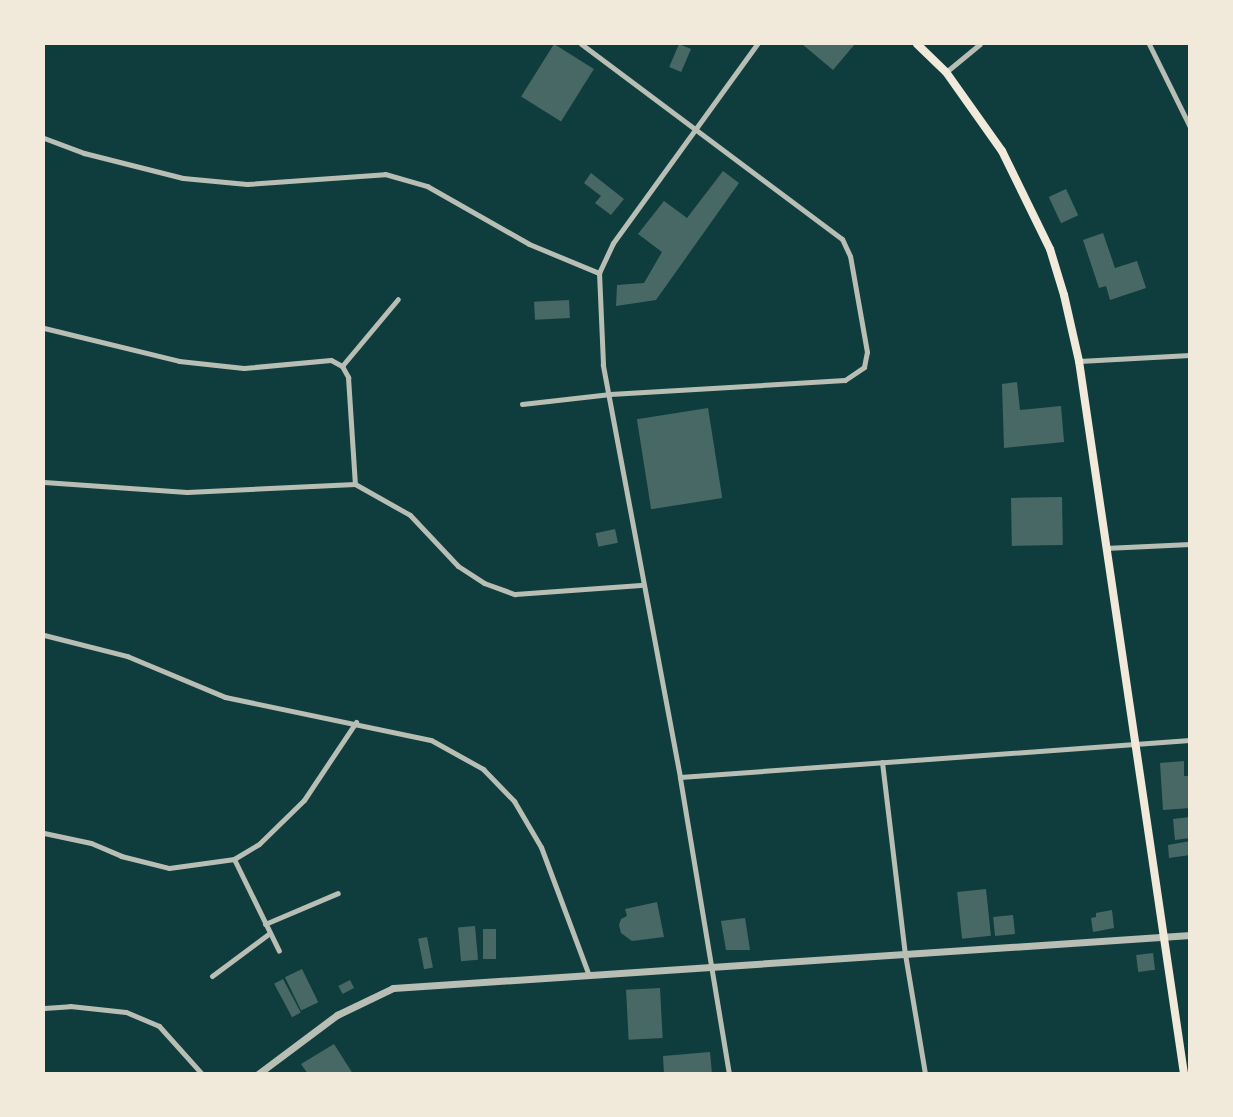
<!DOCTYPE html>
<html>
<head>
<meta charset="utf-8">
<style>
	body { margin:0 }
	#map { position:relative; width:1233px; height:1117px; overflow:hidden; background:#0f3d3e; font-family:Jost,sans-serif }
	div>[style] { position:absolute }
	.building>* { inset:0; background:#486865; transform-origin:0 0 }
	.minor>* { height:5px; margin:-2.5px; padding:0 2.5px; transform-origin:2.5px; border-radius:2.5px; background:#b8beb3 }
	.tertiary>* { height:7px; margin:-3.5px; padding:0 3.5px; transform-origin:3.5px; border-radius:3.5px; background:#b8beb3 }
	.secondary>* { height:8px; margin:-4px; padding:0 4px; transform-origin:4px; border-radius:4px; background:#f1e9da }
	span { translate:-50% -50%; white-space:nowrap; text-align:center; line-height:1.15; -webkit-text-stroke:4.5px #f1e9da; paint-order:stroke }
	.frame { position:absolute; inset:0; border:45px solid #f1e9da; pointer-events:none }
</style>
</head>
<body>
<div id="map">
	<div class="building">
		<i style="left:554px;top:44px;width:47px;height:62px;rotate:32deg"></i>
		<i style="left:679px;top:44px;width:13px;height:25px;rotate:23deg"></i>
		<i style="clip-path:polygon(802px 44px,855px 44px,833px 70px)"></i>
		<i style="clip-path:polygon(723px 171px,739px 183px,656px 300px,616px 306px,617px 285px,644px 283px,662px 252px,638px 234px,664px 201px,687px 218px)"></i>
		<i style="clip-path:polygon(591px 173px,624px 199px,611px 215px,595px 203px,601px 196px,584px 183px)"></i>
		<i style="left:1066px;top:189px;width:29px;height:19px;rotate:65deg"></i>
		<i style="clip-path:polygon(1103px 233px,1115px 268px,1137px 261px,1146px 288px,1110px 300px,1106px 286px,1099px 288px,1083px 240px)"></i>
		<i style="left:569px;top:300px;width:18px;height:35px;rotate:87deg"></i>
		<i style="clip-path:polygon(1017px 382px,1020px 410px,1061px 406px,1064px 442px,1004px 448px,1002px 384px)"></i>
		<i style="left:708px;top:408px;width:91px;height:72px;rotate:81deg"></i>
		<i style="left:1062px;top:497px;width:48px;height:51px;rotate:89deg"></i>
		<i style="left:615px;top:529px;width:14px;height:20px;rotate:78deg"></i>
		<i style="clip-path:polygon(1184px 761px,1184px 776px,1190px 776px,1190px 808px,1163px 810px,1160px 763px)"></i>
		<i style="clip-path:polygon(1190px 817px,1190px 838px,1175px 840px,1173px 819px)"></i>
		<i style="clip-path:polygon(1190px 841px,1190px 855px,1169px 858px,1168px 845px)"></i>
		<i style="left:986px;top:889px;width:47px;height:29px;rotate:84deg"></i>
		<i style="clip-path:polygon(657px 902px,664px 937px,632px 941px,621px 933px,619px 925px,621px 919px,627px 916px,625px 909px)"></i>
		<i style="clip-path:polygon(1112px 910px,1114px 928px,1093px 932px,1091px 918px,1096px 917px,1096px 913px)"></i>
		<i style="left:1013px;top:915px;width:19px;height:20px;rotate:84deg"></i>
		<i style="clip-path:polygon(745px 918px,750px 950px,726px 950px,721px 921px)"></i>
		<i style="left:475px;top:926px;width:34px;height:17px;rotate:85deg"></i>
		<i style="left:483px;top:929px;width:13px;height:30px"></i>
		<i style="left:427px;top:937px;width:31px;height:9px;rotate:79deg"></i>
		<i style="left:1153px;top:953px;width:17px;height:17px;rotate:83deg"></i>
		<i style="left:302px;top:969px;width:37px;height:19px;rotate:64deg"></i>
		<i style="left:283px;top:979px;width:38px;height:10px;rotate:62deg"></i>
		<i style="left:350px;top:980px;width:9px;height:13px;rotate:63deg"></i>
		<i style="left:660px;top:988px;width:50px;height:34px;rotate:87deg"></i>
		<i style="clip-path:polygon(334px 1044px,353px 1074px,308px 1074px,301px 1064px)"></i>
		<i style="clip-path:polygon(710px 1052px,712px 1074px,664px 1074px,663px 1056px)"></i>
	</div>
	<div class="minor">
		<i style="left:1149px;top:44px;width:93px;rotate:63.7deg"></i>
		<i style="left:946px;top:72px;width:44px;rotate:-39.5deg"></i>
		<i style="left:44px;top:138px;width:43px;rotate:20.6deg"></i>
		<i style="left:84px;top:153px;width:102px;rotate:14.2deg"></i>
		<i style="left:183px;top:178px;width:64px;rotate:5.4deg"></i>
		<i style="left:247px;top:184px;width:138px;rotate:-4.1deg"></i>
		<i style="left:385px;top:174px;width:44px;rotate:15.9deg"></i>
		<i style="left:427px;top:186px;width:117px;rotate:29.6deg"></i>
		<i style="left:529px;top:244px;width:76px;rotate:22.5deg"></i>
		<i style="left:44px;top:328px;width:139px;rotate:13.7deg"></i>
		<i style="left:179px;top:361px;width:65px;rotate:6.1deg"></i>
		<i style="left:244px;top:368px;width:87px;rotate:-5.3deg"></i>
		<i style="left:331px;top:360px;width:13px;rotate:29deg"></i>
		<i style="left:342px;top:366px;width:13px;rotate:61deg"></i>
		<i style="left:348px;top:377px;width:107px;rotate:86.3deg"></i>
		<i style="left:1079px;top:361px;width:111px;rotate:-3.1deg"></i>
		<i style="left:342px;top:366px;width:87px;rotate:-50.1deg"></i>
		<i style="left:522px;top:404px;width:89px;rotate:-6.5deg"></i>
		<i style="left:610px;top:394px;width:235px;rotate:-3.4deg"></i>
		<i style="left:845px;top:380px;width:23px;rotate:-34deg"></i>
		<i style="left:864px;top:367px;width:15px;rotate:-79deg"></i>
		<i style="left:867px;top:352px;width:97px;rotate:-100deg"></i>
		<i style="left:850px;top:256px;width:19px;rotate:-115deg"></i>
		<i style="left:842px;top:239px;width:326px;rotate:-143.2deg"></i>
		<i style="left:44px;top:482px;width:143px;rotate:4deg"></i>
		<i style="left:187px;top:492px;width:168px;rotate:-2.7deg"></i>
		<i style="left:355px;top:484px;width:63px;rotate:29.4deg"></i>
		<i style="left:410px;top:515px;width:70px;rotate:46.7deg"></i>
		<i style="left:458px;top:566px;width:31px;rotate:33deg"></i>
		<i style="left:484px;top:583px;width:33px;rotate:20deg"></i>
		<i style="left:515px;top:594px;width:126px;rotate:-4.1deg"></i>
		<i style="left:1105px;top:548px;width:85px;rotate:-2.7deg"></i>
		<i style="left:44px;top:635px;width:86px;rotate:14.2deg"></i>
		<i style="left:127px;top:656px;width:106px;rotate:22.7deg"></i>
		<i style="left:225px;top:697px;width:210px;rotate:11.8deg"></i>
		<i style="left:431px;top:740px;width:60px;rotate:29.1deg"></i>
		<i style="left:483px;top:769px;width:45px;rotate:45.9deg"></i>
		<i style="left:514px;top:801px;width:53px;rotate:59.6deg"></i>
		<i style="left:541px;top:847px;width:134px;rotate:69.5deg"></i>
		<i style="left:882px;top:762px;width:193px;rotate:83.2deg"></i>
		<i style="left:905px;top:954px;width:122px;rotate:80.5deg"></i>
		<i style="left:680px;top:777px;width:511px;rotate:-4.15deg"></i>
		<i style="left:44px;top:833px;width:48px;rotate:12deg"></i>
		<i style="left:91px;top:843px;width:33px;rotate:23deg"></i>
		<i style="left:121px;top:856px;width:49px;rotate:14deg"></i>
		<i style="left:169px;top:868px;width:66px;rotate:-7.9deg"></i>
		<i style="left:234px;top:859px;width:29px;rotate:-31deg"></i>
		<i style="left:259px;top:844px;width:63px;rotate:-44.4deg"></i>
		<i style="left:304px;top:800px;width:94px;rotate:-56.3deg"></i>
		<i style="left:234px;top:859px;width:102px;rotate:63.9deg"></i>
		<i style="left:265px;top:924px;width:79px;rotate:-23deg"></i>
		<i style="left:212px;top:976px;width:72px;rotate:-36.6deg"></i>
		<i style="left:44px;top:1008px;width:26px;rotate:-4deg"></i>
		<i style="left:70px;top:1006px;width:56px;rotate:6.1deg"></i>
		<i style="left:126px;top:1012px;width:36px;rotate:23deg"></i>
		<i style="left:159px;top:1026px;width:64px;rotate:48.1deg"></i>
		<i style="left:729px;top:1074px;width:301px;rotate:-99.4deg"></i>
		<i style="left:680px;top:777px;width:420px;rotate:-100.6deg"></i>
		<i style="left:603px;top:364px;width:91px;rotate:-92.5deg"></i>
		<i style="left:599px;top:273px;width:33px;rotate:-65deg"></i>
		<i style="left:613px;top:243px;width:246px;rotate:-54.1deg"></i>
	</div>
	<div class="tertiary">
		<i style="left:258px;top:1074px;width:99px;rotate:-36.8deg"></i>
		<i style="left:337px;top:1015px;width:62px;rotate:-25.7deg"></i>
		<i style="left:393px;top:988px;width:799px;rotate:-3.8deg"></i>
	</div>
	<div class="secondary">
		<i style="left:917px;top:44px;width:40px;rotate:44deg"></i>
		<i style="left:946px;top:72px;width:97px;rotate:54.7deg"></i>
		<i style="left:1002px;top:151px;width:109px;rotate:63.9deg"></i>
		<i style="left:1050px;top:249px;width:48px;rotate:73.1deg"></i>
		<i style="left:1064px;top:295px;width:68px;rotate:77.2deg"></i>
		<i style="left:1079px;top:361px;width:721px;rotate:81.62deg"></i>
	</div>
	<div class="frame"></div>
</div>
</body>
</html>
